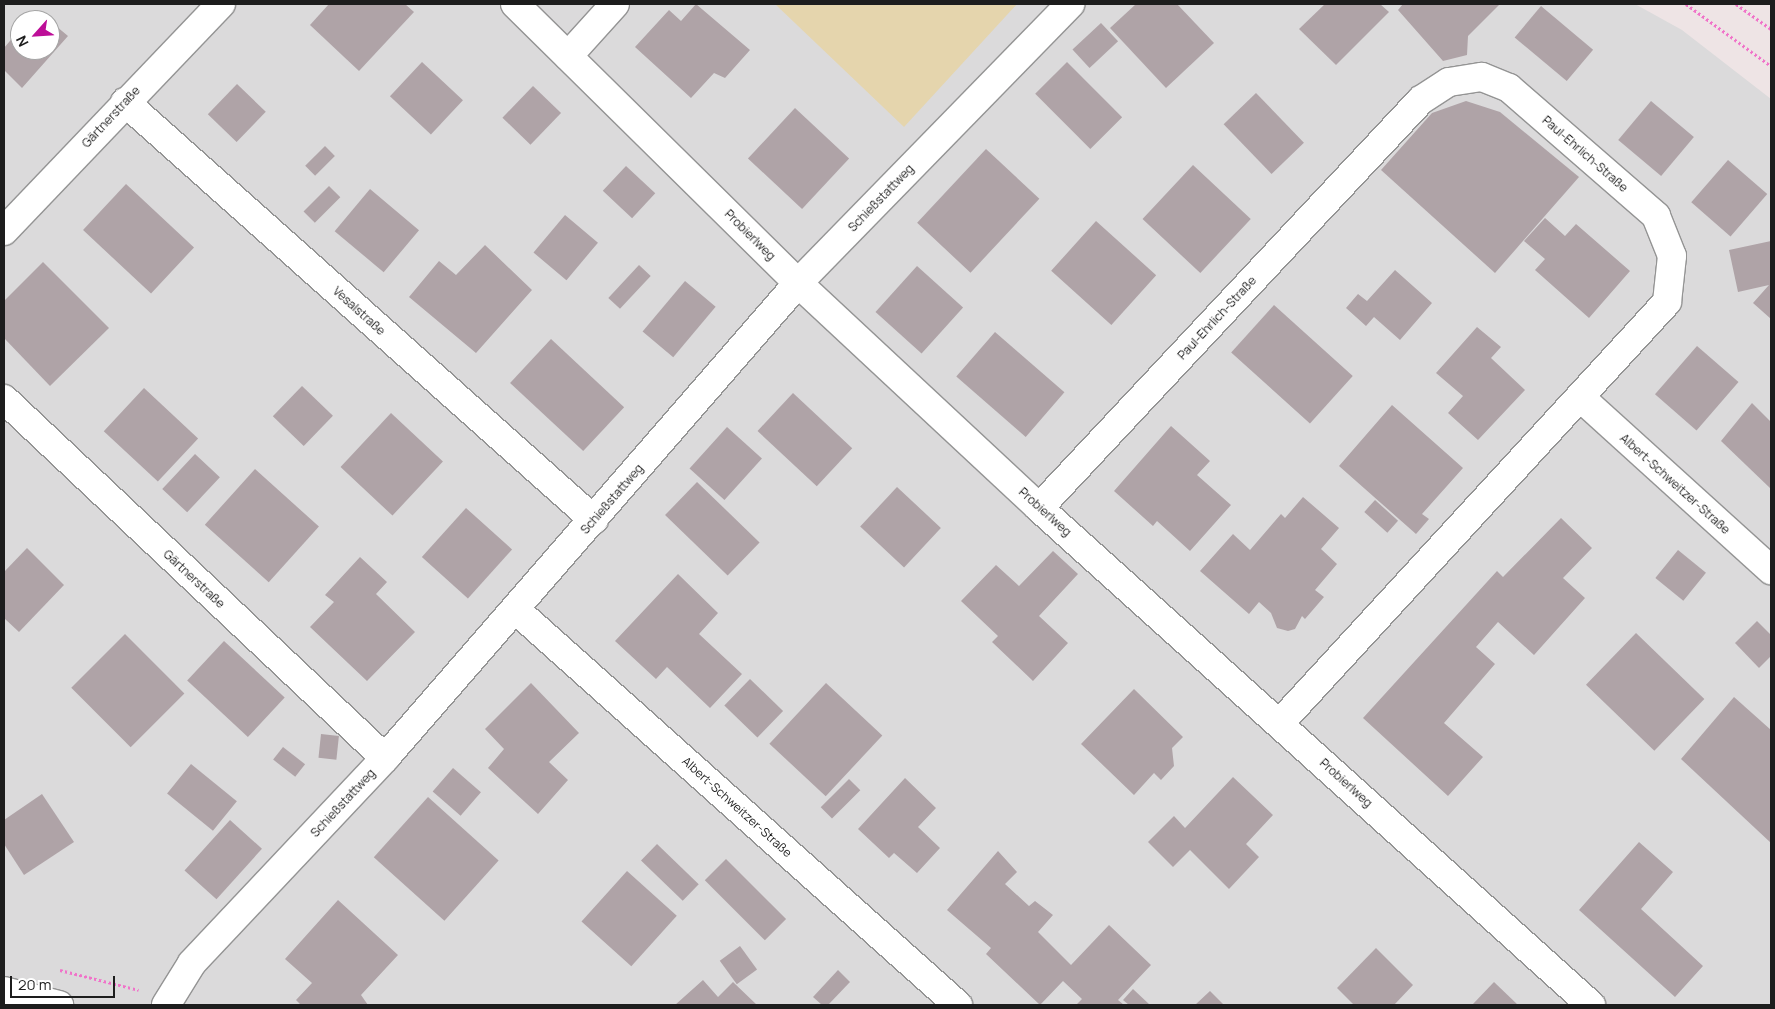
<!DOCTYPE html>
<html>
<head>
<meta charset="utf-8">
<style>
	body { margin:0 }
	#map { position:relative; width:1775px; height:1009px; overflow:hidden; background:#eee4e5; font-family:Manrope,sans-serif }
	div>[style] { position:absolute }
	.residential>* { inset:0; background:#dbdadb }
	.grass>* { inset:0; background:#e5d5ad }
	.building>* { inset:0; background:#afa3a7; transform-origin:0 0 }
	.path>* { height:3px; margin-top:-1.5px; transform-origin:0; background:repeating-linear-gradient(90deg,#f073c9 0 2.5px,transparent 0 5px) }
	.roads { filter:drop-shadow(1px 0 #949494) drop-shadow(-1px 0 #949494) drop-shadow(0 1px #949494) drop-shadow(0 -1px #949494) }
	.minor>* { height:28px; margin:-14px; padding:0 14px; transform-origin:14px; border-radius:14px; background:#fff }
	span { translate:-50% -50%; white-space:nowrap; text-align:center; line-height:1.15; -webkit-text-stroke:5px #fff; paint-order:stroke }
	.street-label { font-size:12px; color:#1d1d1d }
	.frame { position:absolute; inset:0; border:5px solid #1d1d1d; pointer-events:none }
	.north { position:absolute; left:10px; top:10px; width:50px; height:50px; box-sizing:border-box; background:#fff; border:1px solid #a5a5a5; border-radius:50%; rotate:244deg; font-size:14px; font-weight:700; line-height:20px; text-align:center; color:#1d1d1d }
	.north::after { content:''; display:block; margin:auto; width:18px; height:22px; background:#bd0e98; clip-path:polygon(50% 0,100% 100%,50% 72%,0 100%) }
	.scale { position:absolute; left:10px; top:976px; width:105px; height:22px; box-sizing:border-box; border:2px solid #1d1d1d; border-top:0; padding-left:6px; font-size:15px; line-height:18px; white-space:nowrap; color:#1d1d1d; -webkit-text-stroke:4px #fff; paint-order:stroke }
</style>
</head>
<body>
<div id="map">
	<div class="residential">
		<i style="clip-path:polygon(evenodd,4px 4px,1635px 4px,1682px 30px,1771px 99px,1771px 1005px,4px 1005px,4px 4px,20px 20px,50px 20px,50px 50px,20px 50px,20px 20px)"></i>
	</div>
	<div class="grass">
		<i style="clip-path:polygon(775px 4px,1017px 4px,904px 127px)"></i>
	</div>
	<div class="building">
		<i style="clip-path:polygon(329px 4px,405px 4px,414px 12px,359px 71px,310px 25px)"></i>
		<i style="clip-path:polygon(696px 4px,750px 50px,725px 78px,714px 73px,691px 98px,635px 47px,669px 10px,681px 21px)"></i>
		<i style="clip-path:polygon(1136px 4px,1177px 4px,1214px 43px,1166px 88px,1110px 28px)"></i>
		<i style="clip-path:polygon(1325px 4px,1380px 4px,1389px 12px,1336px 65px,1299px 29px)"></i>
		<i style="clip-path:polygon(1403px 4px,1500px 4px,1468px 36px,1467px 55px,1443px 61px,1398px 10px)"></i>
		<i style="left:1541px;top:6px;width:68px;height:41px;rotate:40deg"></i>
		<i style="clip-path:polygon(37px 10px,49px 20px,28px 20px)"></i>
		<i style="clip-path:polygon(50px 21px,68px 36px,22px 88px,4px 70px,4px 48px,20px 29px,20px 50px,50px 50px)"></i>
		<i style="left:1101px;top:23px;width:25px;height:39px;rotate:47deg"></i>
		<i style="left:422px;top:62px;width:56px;height:47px;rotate:43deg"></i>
		<i style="left:1067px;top:62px;width:78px;height:45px;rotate:45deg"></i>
		<i style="left:237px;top:84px;width:40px;height:42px;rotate:44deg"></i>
		<i style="left:533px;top:86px;width:39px;height:44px;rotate:44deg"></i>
		<i style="left:1256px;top:93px;width:69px;height:45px;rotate:46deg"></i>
		<i style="clip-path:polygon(1466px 101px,1500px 112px,1579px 177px,1495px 273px,1381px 170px,1432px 113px)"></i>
		<i style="left:1651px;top:101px;width:56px;height:51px;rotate:40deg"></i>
		<i style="left:795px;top:108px;width:74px;height:69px;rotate:43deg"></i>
		<i style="left:325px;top:146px;width:14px;height:28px;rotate:45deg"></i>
		<i style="left:986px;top:149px;width:73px;height:101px;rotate:43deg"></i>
		<i style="left:1728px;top:160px;width:52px;height:56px;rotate:41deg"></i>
		<i style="left:1193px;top:165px;width:79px;height:74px;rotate:43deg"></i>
		<i style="left:626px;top:166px;width:40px;height:34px;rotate:43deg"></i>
		<i style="left:126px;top:184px;width:93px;height:63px;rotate:43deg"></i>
		<i style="left:329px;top:186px;width:16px;height:36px;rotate:45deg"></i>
		<i style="left:370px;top:189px;width:64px;height:55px;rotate:40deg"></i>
		<i style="left:565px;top:215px;width:43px;height:49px;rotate:40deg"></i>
		<i style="clip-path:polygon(1545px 218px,1565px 236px,1576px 224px,1630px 271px,1589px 318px,1535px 270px,1545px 259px,1524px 241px)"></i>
		<i style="left:1096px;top:221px;width:81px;height:67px;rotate:42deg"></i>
		<i style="clip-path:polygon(1771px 241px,1771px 319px,1753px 303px,1769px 285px,1738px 292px,1729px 250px)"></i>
		<i style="clip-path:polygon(485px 245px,532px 290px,476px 353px,409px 297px,439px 261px,456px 275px)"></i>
		<i style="clip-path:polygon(43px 262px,109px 328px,50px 386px,4px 338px,4px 301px)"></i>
		<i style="left:639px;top:265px;width:16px;height:45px;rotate:43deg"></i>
		<i style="left:917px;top:266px;width:62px;height:62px;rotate:42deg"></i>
		<i style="clip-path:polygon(1395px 270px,1432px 303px,1400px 340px,1374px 317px,1366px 326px,1346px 308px,1358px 294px,1367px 301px)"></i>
		<i style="left:685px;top:281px;width:40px;height:66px;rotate:40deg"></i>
		<i style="left:1274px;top:305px;width:106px;height:64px;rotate:42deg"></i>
		<i style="clip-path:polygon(1477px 327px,1501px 347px,1491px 358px,1525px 390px,1478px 440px,1448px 413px,1463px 396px,1436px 373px)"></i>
		<i style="left:995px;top:332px;width:92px;height:59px;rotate:41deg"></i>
		<i style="left:551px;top:339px;width:100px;height:60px;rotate:43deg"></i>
		<i style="left:1697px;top:346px;width:55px;height:64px;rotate:41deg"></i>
		<i style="left:302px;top:386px;width:43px;height:42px;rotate:44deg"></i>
		<i style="left:144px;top:388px;width:74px;height:59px;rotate:43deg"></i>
		<i style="left:793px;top:393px;width:81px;height:52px;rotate:43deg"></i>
		<i style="clip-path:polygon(1752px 403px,1771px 422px,1771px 489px,1721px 441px)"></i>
		<i style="clip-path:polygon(1392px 405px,1463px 468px,1422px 514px,1429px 519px,1416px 534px,1339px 466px)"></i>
		<i style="left:391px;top:413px;width:71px;height:74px;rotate:43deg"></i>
		<i style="clip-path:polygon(1171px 426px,1210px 461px,1197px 475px,1231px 505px,1190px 551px,1157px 521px,1153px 526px,1114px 491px)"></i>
		<i style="left:727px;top:427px;width:47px;height:56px;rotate:42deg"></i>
		<i style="left:195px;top:454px;width:34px;height:48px;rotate:43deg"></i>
		<i style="left:255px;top:469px;width:86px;height:75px;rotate:42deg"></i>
		<i style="left:697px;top:482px;width:87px;height:46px;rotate:44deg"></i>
		<i style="left:897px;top:487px;width:60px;height:54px;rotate:43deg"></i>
		<i style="clip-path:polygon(1303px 497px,1339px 528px,1321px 549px,1337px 564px,1315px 590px,1324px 597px,1305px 619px,1302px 616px,1295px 629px,1288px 631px,1277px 628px,1271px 613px,1259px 602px,1249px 614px,1200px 571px,1233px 534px,1250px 550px,1281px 514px,1285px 518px)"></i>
		<i style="left:1375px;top:500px;width:31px;height:16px;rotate:42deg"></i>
		<i style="left:466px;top:508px;width:62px;height:66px;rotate:42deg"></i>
		<i style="clip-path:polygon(1561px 518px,1592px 548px,1563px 578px,1585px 598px,1534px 655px,1498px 622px,1476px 647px,1495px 664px,1444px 723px,1483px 757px,1448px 796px,1363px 718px,1497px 571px,1503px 577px)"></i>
		<i style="clip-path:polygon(27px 548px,64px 585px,19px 632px,4px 618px,4px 572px)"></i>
		<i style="left:1678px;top:550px;width:36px;height:36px;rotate:39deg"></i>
		<i style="clip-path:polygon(1053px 551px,1078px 574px,1039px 616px,1068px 643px,1033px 681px,992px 642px,998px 636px,961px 601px,996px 565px,1019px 586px)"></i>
		<i style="clip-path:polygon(360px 557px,387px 582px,376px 594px,415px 632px,367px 681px,310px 627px,334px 602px,325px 595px)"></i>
		<i style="clip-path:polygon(678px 574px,718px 613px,699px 634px,742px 674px,710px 708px,667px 667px,656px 679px,615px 641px)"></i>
		<i style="clip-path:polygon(1757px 621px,1771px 635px,1771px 656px,1759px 668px,1735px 643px)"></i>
		<i style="left:1636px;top:633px;width:95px;height:72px;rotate:44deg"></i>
		<i style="left:125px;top:634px;width:84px;height:76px;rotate:45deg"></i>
		<i style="left:224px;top:641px;width:83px;height:54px;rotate:43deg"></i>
		<i style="left:750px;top:679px;width:46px;height:37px;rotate:44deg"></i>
		<i style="clip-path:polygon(531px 683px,579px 733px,549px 762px,568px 780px,538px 814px,488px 768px,504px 749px,485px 729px)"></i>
		<i style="left:826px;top:683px;width:77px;height:83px;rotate:43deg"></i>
		<i style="clip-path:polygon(1134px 689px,1183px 737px,1172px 748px,1174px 766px,1161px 780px,1154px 773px,1134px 795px,1081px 744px)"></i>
		<i style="clip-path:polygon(1734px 697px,1771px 730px,1771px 843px,1681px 759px)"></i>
		<i style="left:321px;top:734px;width:18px;height:24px;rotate:6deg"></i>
		<i style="left:283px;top:747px;width:28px;height:16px;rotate:38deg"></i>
		<i style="left:191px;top:764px;width:59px;height:38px;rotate:39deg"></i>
		<i style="left:453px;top:768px;width:37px;height:31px;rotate:41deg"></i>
		<i style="clip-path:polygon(1233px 777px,1273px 815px,1246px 844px,1259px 857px,1229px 889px,1190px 850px,1173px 867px,1148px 842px,1174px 816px,1185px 828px)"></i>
		<i style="clip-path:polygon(905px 778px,936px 808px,918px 827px,940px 848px,917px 873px,894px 853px,889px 858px,858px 829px)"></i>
		<i style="left:849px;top:779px;width:16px;height:40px;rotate:45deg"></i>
		<i style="clip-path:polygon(42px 794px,74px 842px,24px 875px,4px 844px,4px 820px)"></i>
		<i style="left:428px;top:797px;width:95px;height:81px;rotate:42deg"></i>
		<i style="left:230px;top:820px;width:43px;height:68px;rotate:42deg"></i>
		<i style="clip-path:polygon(1639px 842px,1673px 872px,1641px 909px,1703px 966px,1675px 997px,1579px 910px)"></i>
		<i style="left:657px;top:844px;width:58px;height:23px;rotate:44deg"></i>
		<i style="clip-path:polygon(998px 851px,1017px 872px,1005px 884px,1029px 906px,1035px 901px,1053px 915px,1038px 932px,1071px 965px,1109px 925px,1151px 965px,1118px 1000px,1124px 1005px,1076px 1005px,1082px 999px,1063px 981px,1040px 1005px,986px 954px,991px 948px,947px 910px)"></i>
		<i style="left:726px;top:859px;width:85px;height:30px;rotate:45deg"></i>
		<i style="left:627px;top:871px;width:67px;height:68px;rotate:42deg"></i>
		<i style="clip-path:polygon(338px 900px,398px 955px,361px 995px,368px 1005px,301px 1005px,296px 1000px,312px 983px,285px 959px)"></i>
		<i style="left:740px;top:946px;width:29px;height:25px;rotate:54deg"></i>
		<i style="clip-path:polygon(1376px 948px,1413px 985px,1394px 1005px,1354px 1005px,1337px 988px)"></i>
		<i style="clip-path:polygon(838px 970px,850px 982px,828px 1005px,822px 1005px,813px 997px)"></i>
		<i style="clip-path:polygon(703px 980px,718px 997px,733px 982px,757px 1005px,675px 1005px)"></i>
		<i style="clip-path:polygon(1494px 982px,1518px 1005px,1472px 1005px)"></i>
		<i style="clip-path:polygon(1133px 989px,1150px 1005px,1129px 1005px,1123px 1000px)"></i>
		<i style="clip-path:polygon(1210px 991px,1224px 1005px,1195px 1005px)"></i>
	</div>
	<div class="path">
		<i style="left:1686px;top:4px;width:105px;rotate:36.1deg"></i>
		<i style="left:1736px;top:4px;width:43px;rotate:35.5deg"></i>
		<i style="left:60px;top:970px;width:81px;rotate:14.2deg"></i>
	</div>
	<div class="roads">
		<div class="minor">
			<i style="left:515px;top:4px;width:397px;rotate:44.6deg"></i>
			<i style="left:798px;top:283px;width:330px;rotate:43deg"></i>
			<i style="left:1039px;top:508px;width:743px;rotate:42deg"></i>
			<i style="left:568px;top:56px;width:70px;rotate:-47.9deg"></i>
			<i style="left:125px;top:102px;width:628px;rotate:41.71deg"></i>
			<i style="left:4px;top:231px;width:314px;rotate:-46.3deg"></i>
			<i style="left:1580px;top:397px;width:258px;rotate:42.2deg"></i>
			<i style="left:4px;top:399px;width:523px;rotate:43.3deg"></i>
			<i style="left:1039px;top:508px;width:559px;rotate:-46.89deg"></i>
			<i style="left:1421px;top:100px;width:33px;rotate:-33deg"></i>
			<i style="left:1449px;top:82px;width:33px;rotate:-9deg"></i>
			<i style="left:1482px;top:77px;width:29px;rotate:22deg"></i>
			<i style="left:1509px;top:88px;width:195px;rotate:41deg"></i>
			<i style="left:1656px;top:216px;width:43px;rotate:68.2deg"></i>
			<i style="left:1672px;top:256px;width:46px;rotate:96.2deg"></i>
			<i style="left:1667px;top:302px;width:572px;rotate:132.59deg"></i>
			<i style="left:516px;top:610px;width:593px;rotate:41.79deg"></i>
			<i style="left:4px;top:991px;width:57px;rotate:14.3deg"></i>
			<i style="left:166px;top:1005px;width:49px;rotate:-58.2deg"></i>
			<i style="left:192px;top:963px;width:282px;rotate:-46.7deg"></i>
			<i style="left:385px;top:758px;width:629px;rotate:-48.99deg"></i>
			<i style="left:798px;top:283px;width:390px;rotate:-45.7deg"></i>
		</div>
	</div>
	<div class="street-label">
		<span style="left:111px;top:117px;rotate:-47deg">Gärtnerstraße</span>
		<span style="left:1585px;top:154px;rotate:41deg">Paul-Ehrlich-Straße</span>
		<span style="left:881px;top:198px;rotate:-46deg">Schießstattweg</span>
		<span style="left:750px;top:235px;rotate:45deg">Probierlweg</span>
		<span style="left:359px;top:311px;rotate:42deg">Vesalstraße</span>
		<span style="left:1217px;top:318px;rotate:-47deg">Paul-Ehrlich-Straße</span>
		<span style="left:1675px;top:484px;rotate:42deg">Albert-Schweitzer-Straße</span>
		<span style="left:612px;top:499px;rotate:-49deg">Schießstattweg</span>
		<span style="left:1045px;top:512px;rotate:42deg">Probierlweg</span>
		<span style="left:194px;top:579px;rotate:43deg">Gärtnerstraße</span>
		<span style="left:1346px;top:783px;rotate:42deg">Probierlweg</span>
		<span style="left:343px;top:803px;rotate:-47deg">Schießstattweg</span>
		<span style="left:737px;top:807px;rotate:42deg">Albert-Schweitzer-Straße</span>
	</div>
	<div class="frame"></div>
	<div class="north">N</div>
	<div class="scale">20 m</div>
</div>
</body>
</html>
